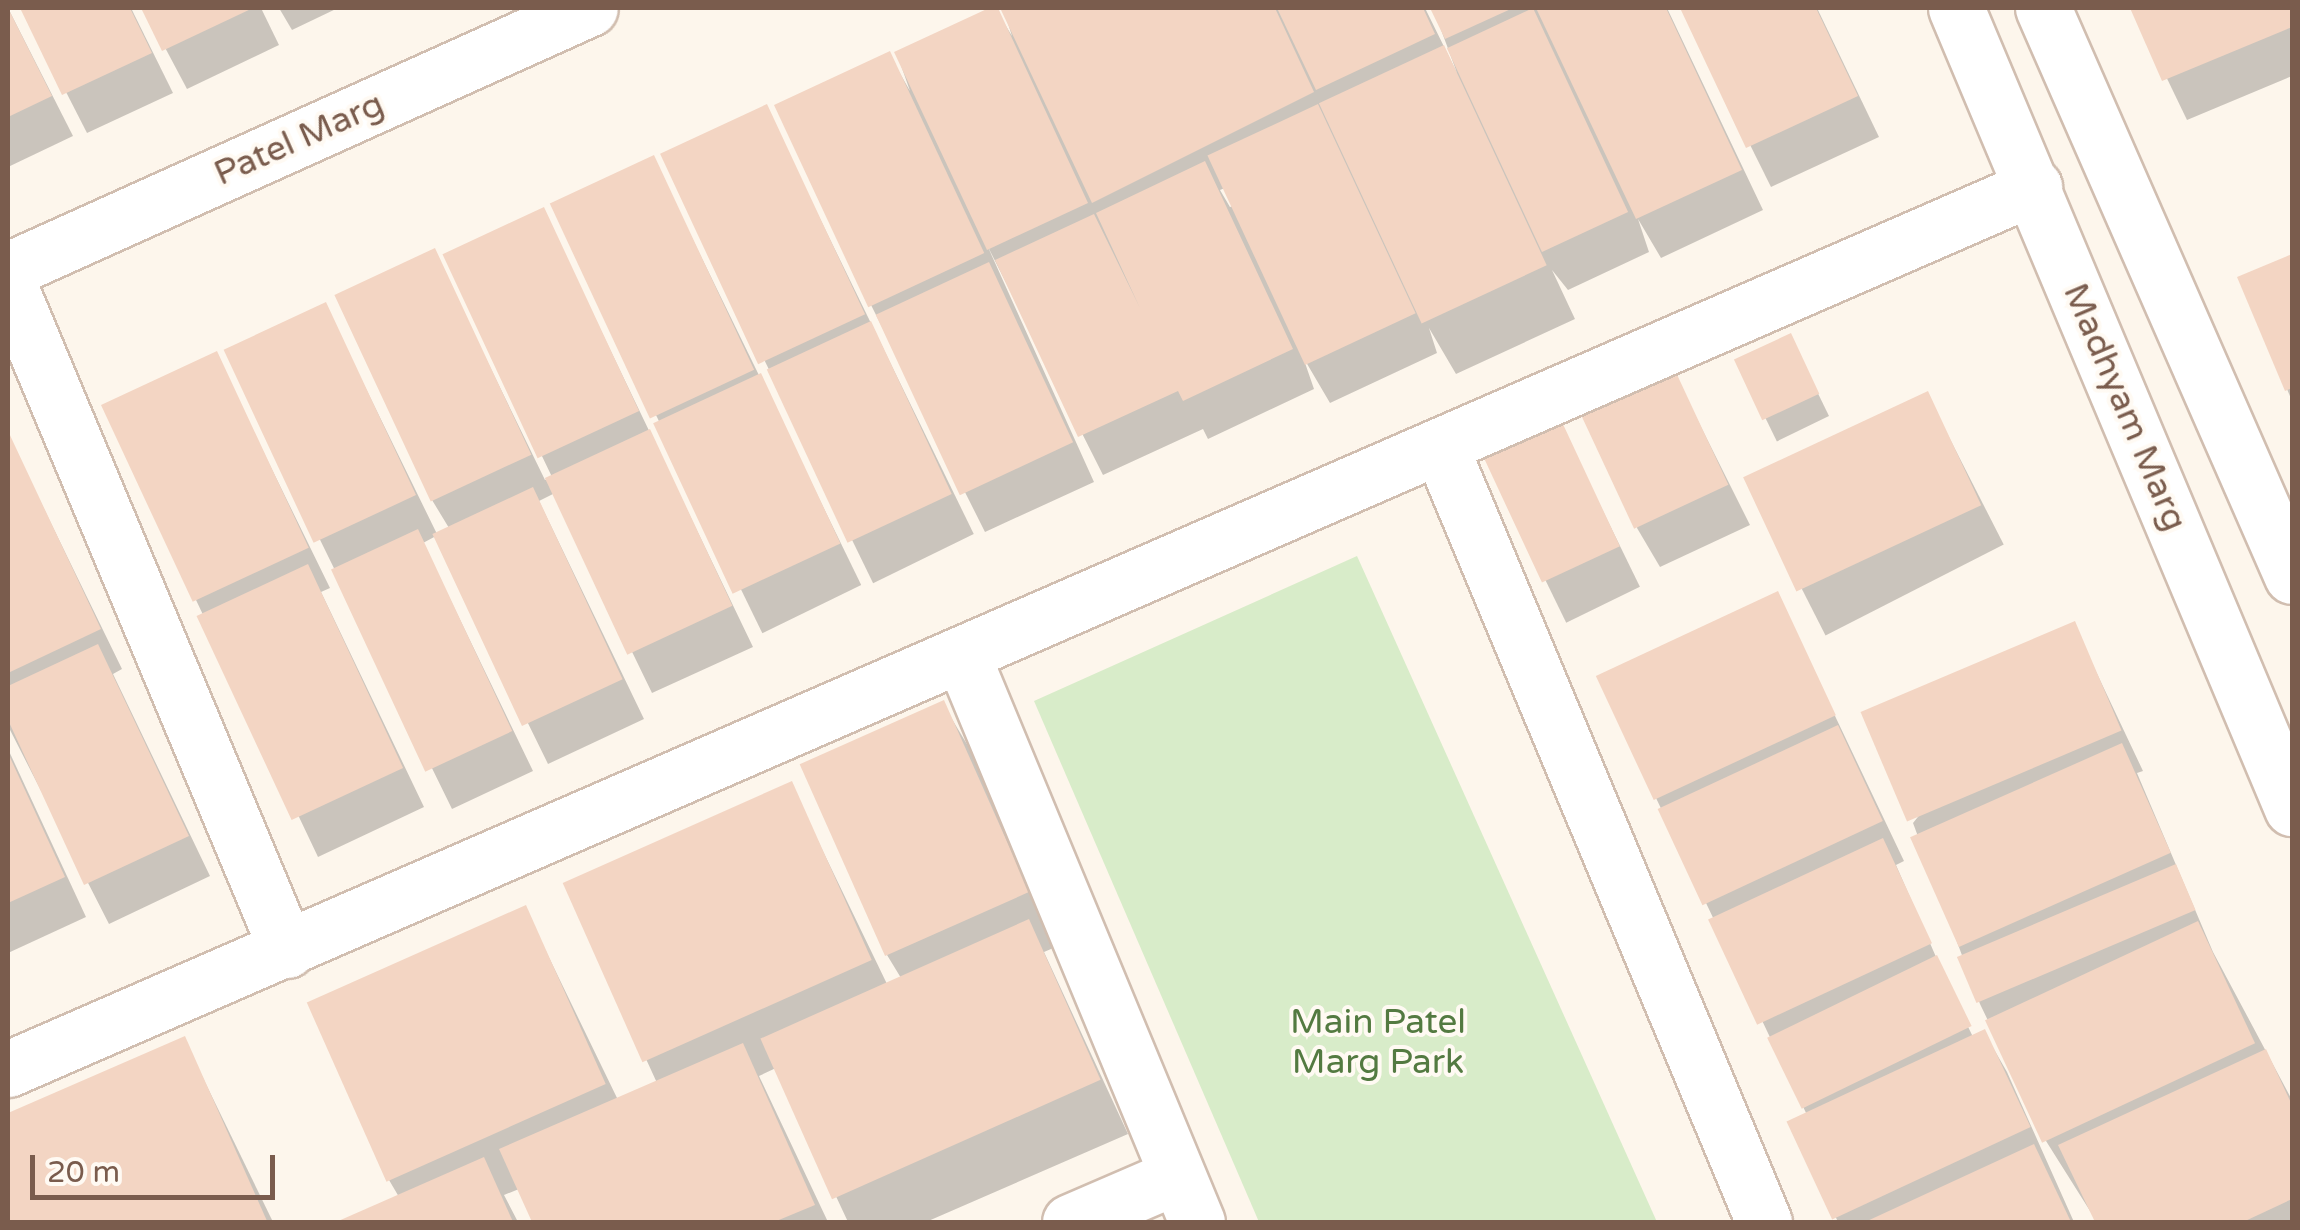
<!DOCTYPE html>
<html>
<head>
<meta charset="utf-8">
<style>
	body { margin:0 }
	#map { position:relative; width:2300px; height:1230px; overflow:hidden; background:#fdf6ec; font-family:"Varela Round",sans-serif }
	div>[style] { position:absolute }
	.green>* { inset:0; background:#d8ecc9 }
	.shadow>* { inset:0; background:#0003; transform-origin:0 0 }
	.building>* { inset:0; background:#f3d5c3; transform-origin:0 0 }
	.roads { filter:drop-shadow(2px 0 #d1beb0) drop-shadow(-2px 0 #d1beb0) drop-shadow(0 2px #d1beb0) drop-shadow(0 -2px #d1beb0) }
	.minor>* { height:55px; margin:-27.5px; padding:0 27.5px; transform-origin:27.5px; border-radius:27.5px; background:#fff }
	.tertiary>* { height:55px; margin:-27.5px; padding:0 27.5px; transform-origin:27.5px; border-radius:27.5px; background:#fff }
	span { translate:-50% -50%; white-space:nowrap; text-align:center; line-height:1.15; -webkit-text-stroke:8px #fffaf3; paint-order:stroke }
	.street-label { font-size:35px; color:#7a5c4d }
	.park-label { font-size:35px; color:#537a41 }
	.frame { position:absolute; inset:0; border:10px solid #7a5c4d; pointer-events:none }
	.scale { position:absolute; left:30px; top:1155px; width:245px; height:45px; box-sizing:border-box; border:5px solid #7a5c4d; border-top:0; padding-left:12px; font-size:30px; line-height:35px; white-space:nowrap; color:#7a5c4d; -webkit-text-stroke:8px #fffaf3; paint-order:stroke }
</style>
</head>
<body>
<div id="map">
	<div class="green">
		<i style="clip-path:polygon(1357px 556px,1657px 1222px,1259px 1222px,1034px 701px)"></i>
	</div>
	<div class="shadow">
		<i style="clip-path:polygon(8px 8px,73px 136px,8px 167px)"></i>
		<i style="clip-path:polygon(23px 8px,131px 8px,173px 93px,87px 133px)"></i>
		<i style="clip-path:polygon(144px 8px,261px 8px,279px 45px,187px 89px)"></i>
		<i style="clip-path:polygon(279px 8px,338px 8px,292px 30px)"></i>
		<i style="clip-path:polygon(evenodd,995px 8px,1012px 36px,1004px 11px,1012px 8px,1425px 8px,1457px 73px,1433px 8px,1667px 8px,1763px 210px,1661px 258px,1638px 219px,1649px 252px,1568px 290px,1552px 270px,1575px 319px,1456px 374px,1429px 328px,1437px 353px,1330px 403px,1303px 357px,1314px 389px,1208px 439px,1203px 429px,1103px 475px,987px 245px,1094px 482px,985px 532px,871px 305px,889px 54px,910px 91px,897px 54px,995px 8px,1225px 188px,1233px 206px,1230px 207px,1220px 190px,1225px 188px)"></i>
		<i style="clip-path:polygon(1682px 8px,1817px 8px,1879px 137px,1771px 187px)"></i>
		<i style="clip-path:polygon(2133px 8px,2292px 8px,2292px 76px,2187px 120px)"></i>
		<i style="left:766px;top:108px;width:474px;height:112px;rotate:64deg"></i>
		<i style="left:653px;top:158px;width:475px;height:110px;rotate:64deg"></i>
		<i style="clip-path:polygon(543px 210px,753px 647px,652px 693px,555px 493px,539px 501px,644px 719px,548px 764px,436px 536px,423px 543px,533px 771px,452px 809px,227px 350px,325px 305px,437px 534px,449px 528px,432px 500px,434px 252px,545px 480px,552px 477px,446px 256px)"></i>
		<i style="clip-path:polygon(2292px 256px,2292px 401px,2240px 278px)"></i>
		<i style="left:1790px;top:336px;width:89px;height:58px;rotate:64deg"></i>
		<i style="clip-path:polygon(216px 355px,330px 588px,321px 592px,424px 807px,318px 857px,196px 600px)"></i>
		<i style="clip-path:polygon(1672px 369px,1750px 525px,1660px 567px,1637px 528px)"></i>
		<i style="left:1927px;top:394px;width:169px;height:200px;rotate:63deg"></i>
		<i style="left:1561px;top:425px;width:180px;height:82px;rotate:64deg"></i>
		<i style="clip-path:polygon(8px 435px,122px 669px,113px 674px,210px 876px,109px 924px,8px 726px)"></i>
		<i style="clip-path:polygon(1777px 594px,1904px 861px,1896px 865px,1953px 996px,1974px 1039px,1984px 1032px,2007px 1072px,2074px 1222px,1838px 1222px,1791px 1123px,1807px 1115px,1656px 798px)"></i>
		<i style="clip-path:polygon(2074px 625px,2143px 771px,2137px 773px,2213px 952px,2292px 1100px,2292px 1222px,2097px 1222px,2046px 1141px,1980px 1004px,1913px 823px)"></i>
		<i style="clip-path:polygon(943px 704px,974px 756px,1058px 946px,1044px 952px,1128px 1134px,926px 1222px,848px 1222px,776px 1068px,759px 1076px,828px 1222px,534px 1222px,519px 1189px,504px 1195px,518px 1222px,342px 1222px,399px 1197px,389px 1180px,525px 908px,618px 1100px,657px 1083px,566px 884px,791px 785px,887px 984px,901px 978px,887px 955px)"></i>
		<i style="clip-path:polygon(8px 749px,86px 917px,8px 953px)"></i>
		<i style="clip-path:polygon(184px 1039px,273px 1222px,8px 1222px,8px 1116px)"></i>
	</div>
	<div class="building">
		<i style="clip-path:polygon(8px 8px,52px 96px,8px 117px)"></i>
		<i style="clip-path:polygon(20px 8px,130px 8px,152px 53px,62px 95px)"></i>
		<i style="clip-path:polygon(141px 8px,253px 8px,162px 51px)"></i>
		<i style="clip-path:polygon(989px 8px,998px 8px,1088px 203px,987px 250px,894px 52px)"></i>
		<i style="clip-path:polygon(1006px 8px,1275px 8px,1314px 92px,1092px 203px,1001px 10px)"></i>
		<i style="clip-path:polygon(1277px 8px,1423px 8px,1435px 34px,1316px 90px)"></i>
		<i style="clip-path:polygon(1430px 8px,1513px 8px,1445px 39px)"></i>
		<i style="left:1533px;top:8px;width:225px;height:95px;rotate:65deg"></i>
		<i style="clip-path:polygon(1536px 8px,1666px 8px,1742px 170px,1636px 219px)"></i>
		<i style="clip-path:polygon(1680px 8px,1816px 8px,1858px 96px,1746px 148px)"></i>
		<i style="clip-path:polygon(2130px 8px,2292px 8px,2292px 27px,2162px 81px)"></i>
		<i style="left:1444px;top:45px;width:243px;height:138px;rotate:65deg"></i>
		<i style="left:890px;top:51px;width:223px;height:128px;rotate:65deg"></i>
		<i style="left:767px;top:104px;width:232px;height:118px;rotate:65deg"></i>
		<i style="left:1318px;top:104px;width:231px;height:122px;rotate:65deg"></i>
		<i style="left:654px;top:155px;width:237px;height:115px;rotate:65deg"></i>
		<i style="clip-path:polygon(1205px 161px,1293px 349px,1183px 401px,1178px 391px,1078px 437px,995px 260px,1094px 214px,1140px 308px,1096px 213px)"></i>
		<i style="left:544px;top:207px;width:225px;height:112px;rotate:65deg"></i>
		<i style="left:435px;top:248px;width:228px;height:111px;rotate:65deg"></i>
		<i style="clip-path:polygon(2292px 254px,2292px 388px,2285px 391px,2237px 277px)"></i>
		<i style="left:989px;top:262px;width:199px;height:125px;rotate:65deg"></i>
		<i style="left:326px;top:302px;width:213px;height:113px;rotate:65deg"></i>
		<i style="left:871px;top:321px;width:191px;height:115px;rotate:65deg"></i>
		<i style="left:1791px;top:333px;width:67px;height:63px;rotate:65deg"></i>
		<i style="left:217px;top:351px;width:217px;height:128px;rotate:65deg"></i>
		<i style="left:1673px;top:366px;width:131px;height:104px;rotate:65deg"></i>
		<i style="left:761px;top:373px;width:188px;height:119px;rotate:65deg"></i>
		<i style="left:1928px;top:391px;width:126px;height:204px;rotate:65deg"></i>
		<i style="left:1562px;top:422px;width:137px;height:86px;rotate:65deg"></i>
		<i style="left:650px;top:429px;width:195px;height:116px;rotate:65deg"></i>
		<i style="clip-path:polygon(8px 431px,101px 629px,8px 673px)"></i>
		<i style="left:533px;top:487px;width:212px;height:111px;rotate:65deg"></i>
		<i style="left:418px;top:529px;width:223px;height:96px;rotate:65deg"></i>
		<i style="left:308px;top:564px;width:225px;height:123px;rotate:65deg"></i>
		<i style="left:1778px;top:591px;width:137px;height:201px;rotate:65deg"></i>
		<i style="left:2075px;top:621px;width:119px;height:233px;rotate:67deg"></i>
		<i style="clip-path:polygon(98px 644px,189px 836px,84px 885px,8px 720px,8px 686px)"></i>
		<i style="left:944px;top:700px;width:210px;height:158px;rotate:66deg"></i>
		<i style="left:1838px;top:725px;width:106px;height:199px;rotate:65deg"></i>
		<i style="left:2122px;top:743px;width:120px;height:232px;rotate:66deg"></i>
		<i style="clip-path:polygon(8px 753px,65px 877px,8px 903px)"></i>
		<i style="left:792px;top:781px;width:196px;height:251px;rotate:66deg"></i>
		<i style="left:1883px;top:838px;width:116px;height:193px;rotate:65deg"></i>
		<i style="left:2176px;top:864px;width:50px;height:238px;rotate:67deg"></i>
		<i style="left:526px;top:905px;width:196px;height:240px;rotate:66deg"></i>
		<i style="left:1029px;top:919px;width:176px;height:294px;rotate:66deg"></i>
		<i style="left:2198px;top:921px;width:135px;height:235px;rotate:65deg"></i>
		<i style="left:1937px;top:955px;width:79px;height:189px;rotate:64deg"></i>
		<i style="left:1985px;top:1029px;width:108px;height:219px;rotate:65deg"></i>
		<i style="clip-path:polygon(185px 1036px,267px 1221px,8px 1222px,8px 1113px)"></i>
		<i style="clip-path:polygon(743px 1043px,815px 1205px,774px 1222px,532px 1222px,499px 1149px)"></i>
		<i style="clip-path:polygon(2266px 1049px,2292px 1105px,2292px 1199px,2243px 1222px,2095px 1222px,2058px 1145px)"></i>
		<i style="clip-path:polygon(2034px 1144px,2071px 1222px,1865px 1222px)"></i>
		<i style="clip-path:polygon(484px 1157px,513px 1222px,336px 1222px)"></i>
	</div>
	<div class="roads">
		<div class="minor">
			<i style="left:8px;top:283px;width:723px;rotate:67.3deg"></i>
			<i style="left:1440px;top:446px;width:841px;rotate:67.34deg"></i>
			<i style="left:962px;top:655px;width:614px;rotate:67.49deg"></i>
			<i style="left:8px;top:1069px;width:2210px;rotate:-23.53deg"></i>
			<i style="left:1070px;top:1222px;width:116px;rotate:-23.3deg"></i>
		</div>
		<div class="tertiary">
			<i style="left:1956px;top:8px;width:868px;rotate:67.22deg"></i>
			<i style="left:2043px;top:8px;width:620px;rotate:66.33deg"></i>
			<i style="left:8px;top:270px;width:638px;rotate:-24.24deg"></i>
		</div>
	</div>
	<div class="street-label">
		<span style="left:299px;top:139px;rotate:-24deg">Patel Marg</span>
		<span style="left:2125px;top:407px;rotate:67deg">Madhyam Marg</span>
	</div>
	<div class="park-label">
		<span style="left:1378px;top:1042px">Main Patel<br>Marg Park</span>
	</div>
	<div class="frame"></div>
	<div class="scale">20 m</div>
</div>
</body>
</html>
